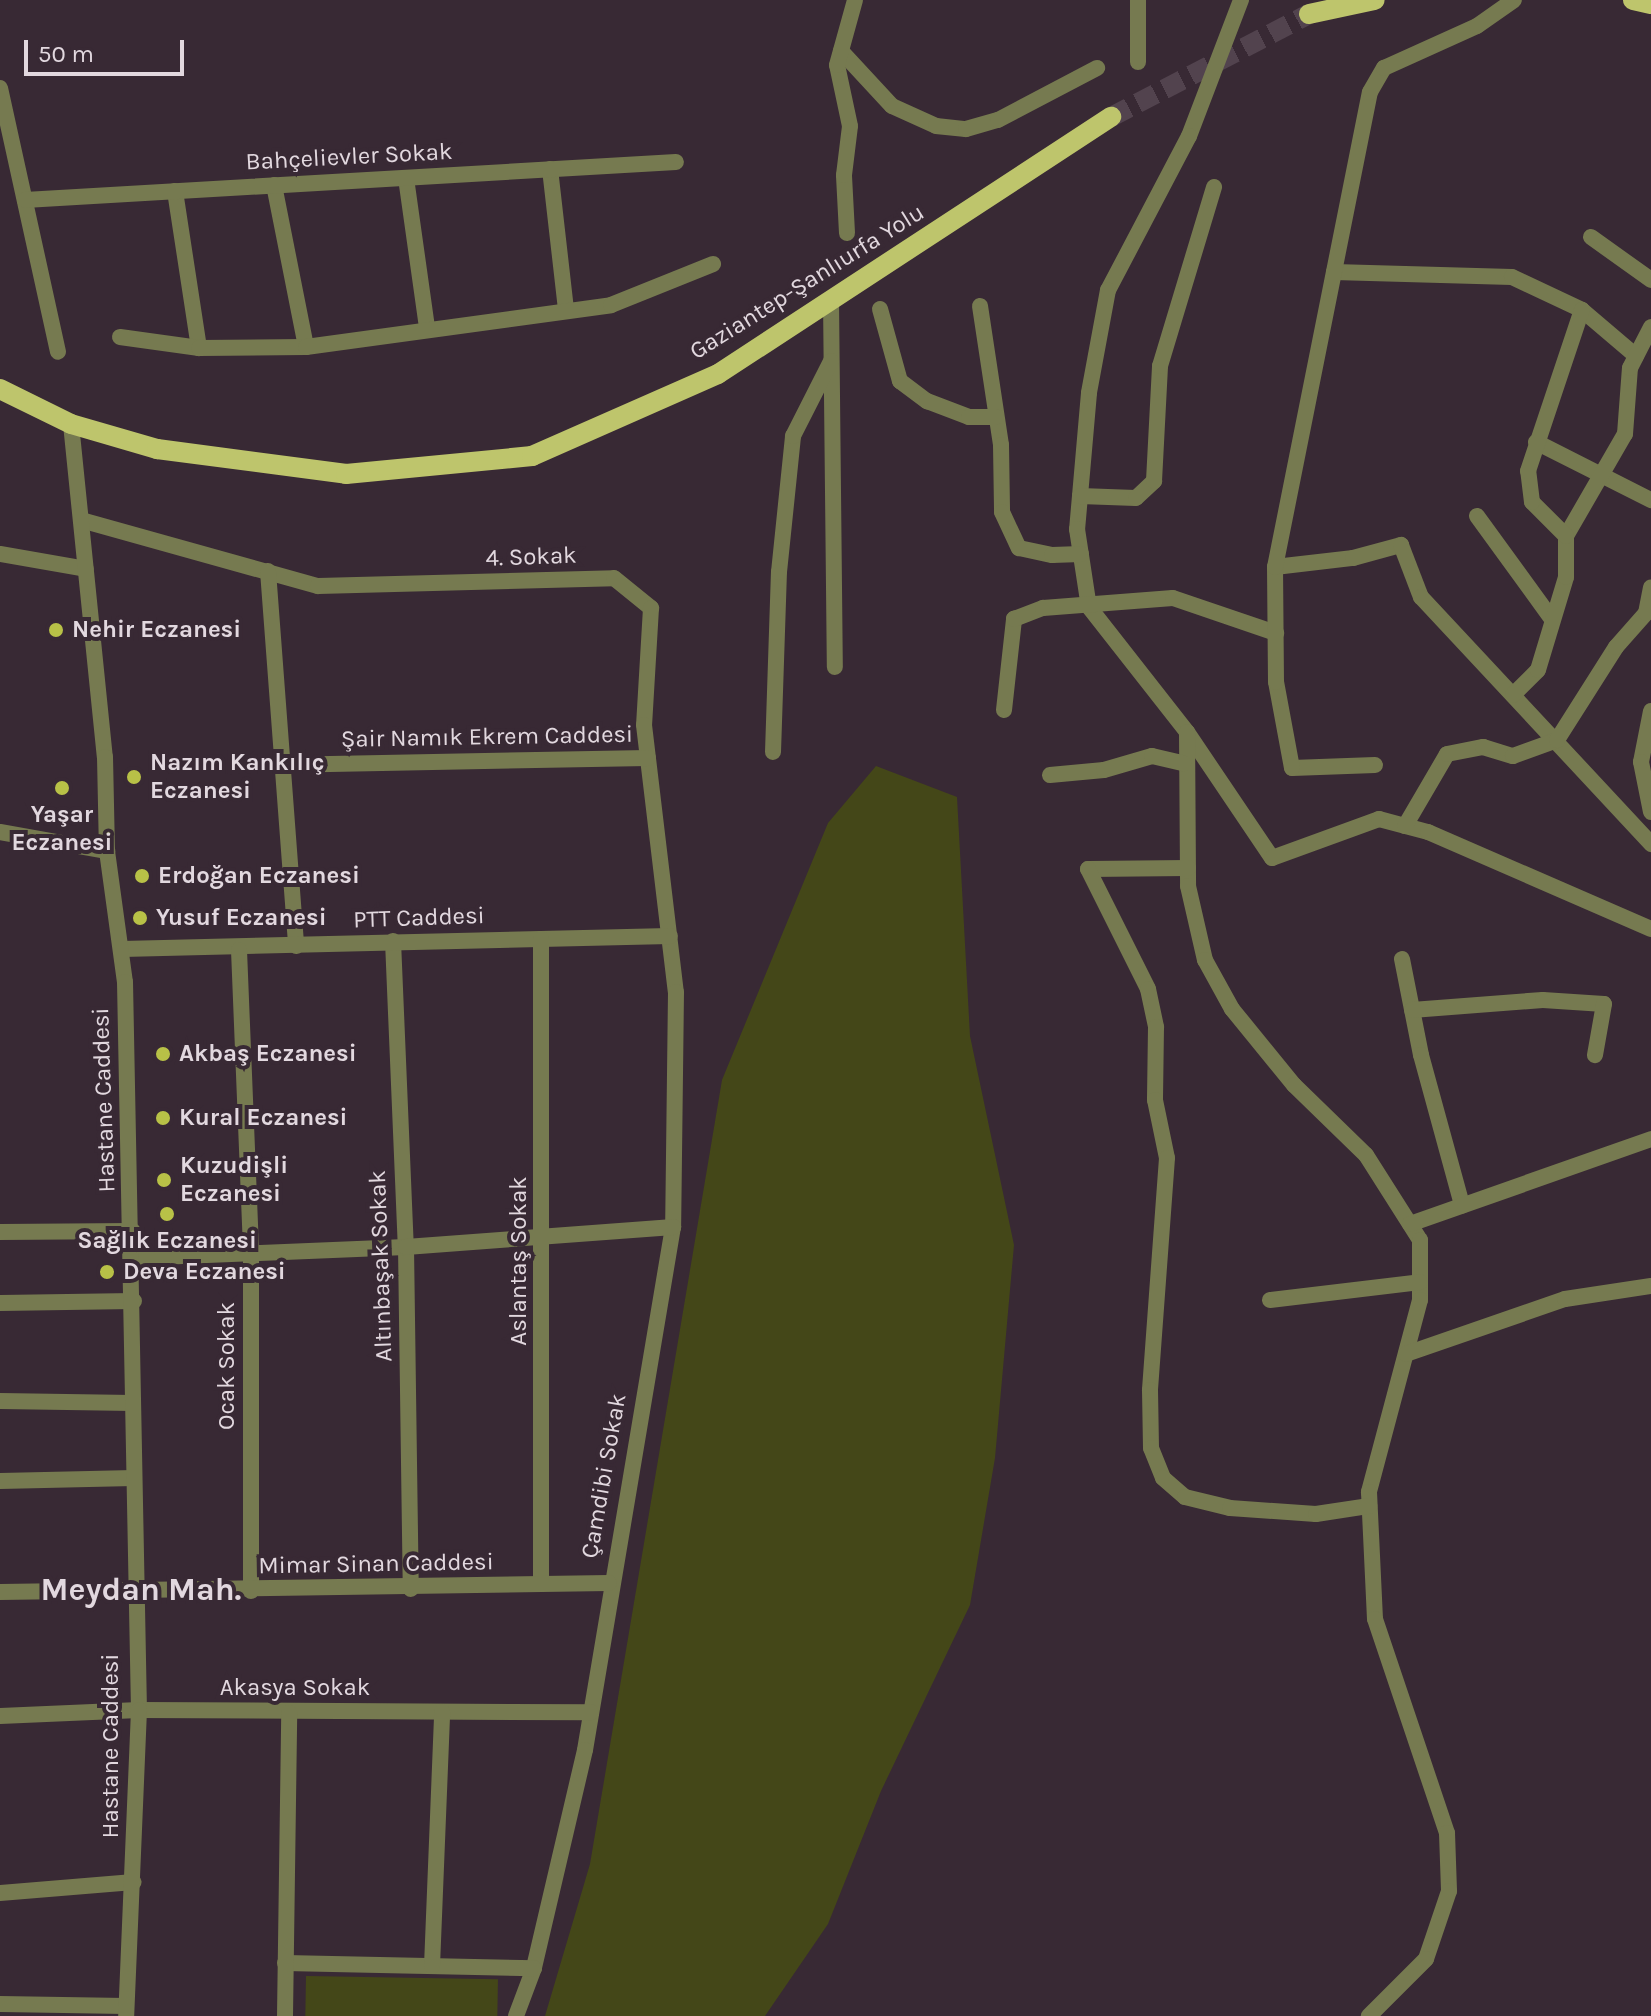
<!DOCTYPE html>
<html>
<head>
<meta charset="utf-8">
<style>
	body { margin:0 }
	#map { position:relative; width:1651px; height:2016px; overflow:hidden; background:#382934; font-family:Karla,sans-serif }
	div>[style] { position:absolute }
	.green>* { inset:0; background:#444718; transform-origin:0 0 }
	.primary-tunnel>* { height:20px; margin-top:-10px; transform-origin:0; background:repeating-linear-gradient(90deg,#52434e 0 20px,transparent 0 30px) }
	.minor>* { height:16px; margin:-8px; padding:0 8px; transform-origin:8px; border-radius:8px; background:#767a50 }
	.tertiary>* { height:16px; margin:-8px; padding:0 8px; transform-origin:8px; border-radius:8px; background:#767a50 }
	.primary>* { height:20px; margin:-10px; padding:0 10px; transform-origin:10px; border-radius:10px; background:#bec56c }
	.dots>* { width:22px; height:22px; translate:-50% -50%; box-sizing:border-box; border:4px solid #382934; border-radius:50% }
	span { translate:-50% -50%; white-space:nowrap; text-align:center; line-height:1.15; -webkit-text-stroke:8px #382934; paint-order:stroke }
	.street-label { font-size:24px; color:#e2d8df }
	.poi-label { font-size:24px; color:#e2d8df; font-weight:700 }
	.left { translate:0 -50%; text-align:left }
	.district-label { font-size:32px; color:#e2d8df; font-weight:700 }
	.scale { position:absolute; left:24px; top:40px; width:160px; height:36px; box-sizing:border-box; border:4px solid #e2d8df; border-top:0; padding-left:10px; font-size:24px; line-height:28px; white-space:nowrap; color:#e2d8df; -webkit-text-stroke:6px #382934; paint-order:stroke }
</style>
</head>
<body>
<div id="map">
	<div class="green">
		<i style="clip-path:polygon(876px 766px,957px 797px,970px 1036px,1014px 1245px,995px 1458px,970px 1605px,881px 1791px,828px 1924px,765px 2016px,545px 2016px,590px 1864px,722px 1080px,828px 823px)"></i>
		<i style="left:306px;top:1976px;width:192px;height:40px;rotate:1deg"></i>
	</div>
	<div class="primary-tunnel">
		<i style="left:1111px;top:117px;width:223px;rotate:-27.5deg"></i>
	</div>
	<div class="minor">
		<i style="left:1138px;top:0;width:62px;rotate:90deg"></i>
		<i style="left:1241px;top:0;width:146px;rotate:110.9deg"></i>
		<i style="left:1189px;top:136px;width:174px;rotate:117.7deg"></i>
		<i style="left:1108px;top:290px;width:105px;rotate:100.5deg"></i>
		<i style="left:1089px;top:393px;width:137px;rotate:95deg"></i>
		<i style="left:1077px;top:529px;width:79px;rotate:81.3deg"></i>
		<i style="left:1089px;top:607px;width:159px;rotate:51.9deg"></i>
		<i style="left:1187px;top:732px;width:152px;rotate:56deg"></i>
		<i style="left:1272px;top:858px;width:114px;rotate:-20deg"></i>
		<i style="left:1379px;top:819px;width:51px;rotate:14.9deg"></i>
		<i style="left:1428px;top:832px;width:243px;rotate:23.5deg"></i>
		<i style="left:841px;top:51px;width:75px;rotate:47.2deg"></i>
		<i style="left:892px;top:106px;width:48px;rotate:24.4deg"></i>
		<i style="left:936px;top:126px;width:30px;rotate:6deg"></i>
		<i style="left:966px;top:129px;width:33px;rotate:-16deg"></i>
		<i style="left:998px;top:120px;width:112px;rotate:-27.7deg"></i>
		<i style="left:0;top:88px;width:270px;rotate:77.6deg"></i>
		<i style="left:550px;top:169px;width:142px;rotate:83.5deg"></i>
		<i style="left:406px;top:178px;width:150px;rotate:82deg"></i>
		<i style="left:274px;top:185px;width:165px;rotate:78.8deg"></i>
		<i style="left:175px;top:191px;width:159px;rotate:81.3deg"></i>
		<i style="left:25px;top:200px;width:652px;rotate:-3.34deg"></i>
		<i style="left:847px;top:233px;width:58px;rotate:-93deg"></i>
		<i style="left:844px;top:175px;width:49px;rotate:-83deg"></i>
		<i style="left:850px;top:126px;width:62px;rotate:-102deg"></i>
		<i style="left:837px;top:65px;width:67px;rotate:-74.5deg"></i>
		<i style="left:1591px;top:237px;width:74px;rotate:35.6deg"></i>
		<i style="left:1334px;top:272px;width:178px;rotate:1.6deg"></i>
		<i style="left:1512px;top:277px;width:77px;rotate:25.2deg"></i>
		<i style="left:1582px;top:310px;width:71px;rotate:40.4deg"></i>
		<i style="left:831px;top:300px;width:367px;rotate:89.4deg"></i>
		<i style="left:980px;top:306px;width:141px;rotate:81.4deg"></i>
		<i style="left:1001px;top:445px;width:67px;rotate:89.1deg"></i>
		<i style="left:1002px;top:512px;width:40px;rotate:65deg"></i>
		<i style="left:1019px;top:548px;width:34px;rotate:12deg"></i>
		<i style="left:1052px;top:555px;width:29px;rotate:-2deg"></i>
		<i style="left:880px;top:309px;width:75px;rotate:74.5deg"></i>
		<i style="left:900px;top:381px;width:34px;rotate:37deg"></i>
		<i style="left:927px;top:401px;width:45px;rotate:20.9deg"></i>
		<i style="left:969px;top:417px;width:27px"></i>
		<i style="left:120px;top:337px;width:80px;rotate:7.9deg"></i>
		<i style="left:199px;top:348px;width:107px;rotate:-0.5deg"></i>
		<i style="left:306px;top:347px;width:308px;rotate:-7.8deg"></i>
		<i style="left:611px;top:305px;width:110px;rotate:-21.9deg"></i>
		<i style="left:1536px;top:442px;width:129px;rotate:26.8deg"></i>
		<i style="left:1080px;top:496px;width:56px;rotate:2deg"></i>
		<i style="left:1136px;top:498px;width:25px;rotate:-43deg"></i>
		<i style="left:1154px;top:481px;width:115px;rotate:-87deg"></i>
		<i style="left:1160px;top:366px;width:187px;rotate:-73.2deg"></i>
		<i style="left:1477px;top:516px;width:126px;rotate:54deg"></i>
		<i style="left:81px;top:520px;width:246px;rotate:15.6deg"></i>
		<i style="left:318px;top:586px;width:296px;rotate:-1.5deg"></i>
		<i style="left:614px;top:578px;width:48px;rotate:39deg"></i>
		<i style="left:651px;top:608px;width:117px;rotate:93.4deg"></i>
		<i style="left:644px;top:725px;width:269px;rotate:83.2deg"></i>
		<i style="left:676px;top:992px;width:235px;rotate:90.7deg"></i>
		<i style="left:673px;top:1227px;width:530px;rotate:99.55deg"></i>
		<i style="left:585px;top:1750px;width:224px;rotate:103.2deg"></i>
		<i style="left:534px;top:1968px;width:51px;rotate:110.6deg"></i>
		<i style="left:1566px;top:536px;width:118px;rotate:-60deg"></i>
		<i style="left:1625px;top:434px;width:66px;rotate:-85.7deg"></i>
		<i style="left:1630px;top:368px;width:46px;rotate:-62.9deg"></i>
		<i style="left:0;top:554px;width:87px;rotate:9.9deg"></i>
		<i style="left:1275px;top:567px;width:79px;rotate:-6.6deg"></i>
		<i style="left:1353px;top:558px;width:50px;rotate:-15.2deg"></i>
		<i style="left:1401px;top:545px;width:56px;rotate:69deg"></i>
		<i style="left:1421px;top:597px;width:338px;rotate:47deg"></i>
		<i style="left:268px;top:571px;width:376px;rotate:85.7deg"></i>
		<i style="left:1513px;top:695px;width:35px;rotate:-45deg"></i>
		<i style="left:1538px;top:670px;width:97px;rotate:-73.2deg"></i>
		<i style="left:1566px;top:577px;width:41px;rotate:-90deg"></i>
		<i style="left:1566px;top:536px;width:48px;rotate:-135deg"></i>
		<i style="left:1532px;top:502px;width:31px;rotate:-97deg"></i>
		<i style="left:1528px;top:471px;width:170px;rotate:-71.5deg"></i>
		<i style="left:1004px;top:710px;width:92px;rotate:-83.7deg"></i>
		<i style="left:1014px;top:619px;width:31px;rotate:-21deg"></i>
		<i style="left:1043px;top:608px;width:130px;rotate:-4.4deg"></i>
		<i style="left:1173px;top:598px;width:109px;rotate:18.8deg"></i>
		<i style="left:1651px;top:711px;width:52px;rotate:101.1deg"></i>
		<i style="left:1641px;top:762px;width:51px;rotate:78.7deg"></i>
		<i style="left:1187px;top:732px;width:154px;rotate:89.6deg"></i>
		<i style="left:1188px;top:886px;width:76px;rotate:77.1deg"></i>
		<i style="left:1205px;top:960px;width:56px;rotate:61.1deg"></i>
		<i style="left:1232px;top:1009px;width:98px;rotate:50.8deg"></i>
		<i style="left:1294px;top:1085px;width:100px;rotate:44.2deg"></i>
		<i style="left:1366px;top:1155px;width:101px;rotate:57.6deg"></i>
		<i style="left:1420px;top:1240px;width:60px;rotate:90deg"></i>
		<i style="left:1420px;top:1300px;width:199px;rotate:104.9deg"></i>
		<i style="left:1369px;top:1492px;width:127px;rotate:87.3deg"></i>
		<i style="left:1375px;top:1619px;width:226px;rotate:71.4deg"></i>
		<i style="left:1447px;top:1833px;width:58px;rotate:88deg"></i>
		<i style="left:1449px;top:1891px;width:72px;rotate:108.7deg"></i>
		<i style="left:1426px;top:1959px;width:81px;rotate:135deg"></i>
		<i style="left:773px;top:752px;width:180px;rotate:-88.1deg"></i>
		<i style="left:779px;top:572px;width:137px;rotate:-84.1deg"></i>
		<i style="left:793px;top:436px;width:84px;rotate:-63.1deg"></i>
		<i style="left:279px;top:765px;width:369px;rotate:-1.1deg"></i>
		<i style="left:1375px;top:765px;width:83px;rotate:177.9deg"></i>
		<i style="left:1292px;top:768px;width:87px;rotate:-100.5deg"></i>
		<i style="left:1276px;top:682px;width:115px;rotate:-90.5deg"></i>
		<i style="left:1275px;top:567px;width:484px;rotate:-78.7deg"></i>
		<i style="left:1370px;top:92px;width:28px;rotate:-60deg"></i>
		<i style="left:1384px;top:68px;width:102px;rotate:-24.3deg"></i>
		<i style="left:1477px;top:26px;width:45px;rotate:-35.1deg"></i>
		<i style="left:1050px;top:775px;width:54px;rotate:-5.3deg"></i>
		<i style="left:1104px;top:770px;width:50px;rotate:-16.3deg"></i>
		<i style="left:1152px;top:756px;width:32px;rotate:13deg"></i>
		<i style="left:1405px;top:826px;width:83px;rotate:-59.7deg"></i>
		<i style="left:1447px;top:754px;width:37px;rotate:-11deg"></i>
		<i style="left:1483px;top:747px;width:31px;rotate:17deg"></i>
		<i style="left:1513px;top:756px;width:47px;rotate:-20deg"></i>
		<i style="left:1557px;top:740px;width:110px;rotate:-57.6deg"></i>
		<i style="left:1616px;top:647px;width:45px;rotate:-48.6deg"></i>
		<i style="left:1646px;top:613px;width:26px;rotate:-79deg"></i>
		<i style="left:0;top:832px;width:109px;rotate:10.1deg"></i>
		<i style="left:1188px;top:868px;width:100px;rotate:179.4deg"></i>
		<i style="left:1088px;top:869px;width:134px;rotate:63.4deg"></i>
		<i style="left:1148px;top:989px;width:39px;rotate:78deg"></i>
		<i style="left:1156px;top:1027px;width:73px;rotate:90.8deg"></i>
		<i style="left:1155px;top:1100px;width:59px;rotate:78.3deg"></i>
		<i style="left:1167px;top:1158px;width:233px;rotate:94.2deg"></i>
		<i style="left:1150px;top:1390px;width:58px;rotate:89deg"></i>
		<i style="left:1151px;top:1448px;width:32px;rotate:68deg"></i>
		<i style="left:1163px;top:1478px;width:29px;rotate:41deg"></i>
		<i style="left:1185px;top:1497px;width:46px;rotate:13.7deg"></i>
		<i style="left:1230px;top:1508px;width:86px;rotate:4deg"></i>
		<i style="left:1316px;top:1514px;width:54px;rotate:-8.6deg"></i>
		<i style="left:393px;top:941px;width:306px;rotate:87.6deg"></i>
		<i style="left:406px;top:1247px;width:342px;rotate:89.2deg"></i>
		<i style="left:122px;top:949px;width:548px;rotate:-1.36deg"></i>
		<i style="left:239px;top:950px;width:303px;rotate:87.7deg"></i>
		<i style="left:251px;top:1253px;width:338px;rotate:90deg"></i>
		<i style="left:1402px;top:959px;width:98px;rotate:78.8deg"></i>
		<i style="left:1421px;top:1055px;width:156px;rotate:74.7deg"></i>
		<i style="left:1412px;top:1010px;width:131px;rotate:-4.4deg"></i>
		<i style="left:1543px;top:1000px;width:61px;rotate:3.8deg"></i>
		<i style="left:1604px;top:1004px;width:52px;rotate:100deg"></i>
		<i style="left:1410px;top:1224px;width:256px;rotate:-19.4deg"></i>
		<i style="left:0;top:1232px;width:133px;rotate:-0.4deg"></i>
		<i style="left:134px;top:1258px;width:272px;rotate:-2.3deg"></i>
		<i style="left:406px;top:1247px;width:268px;rotate:-4.3deg"></i>
		<i style="left:1270px;top:1300px;width:151px;rotate:-6.8deg"></i>
		<i style="left:0;top:1303px;width:134px;rotate:-0.9deg"></i>
		<i style="left:1406px;top:1354px;width:168px;rotate:-19.1deg"></i>
		<i style="left:1565px;top:1299px;width:87px;rotate:-8.6deg"></i>
		<i style="left:0;top:1401px;width:133px;rotate:0.9deg"></i>
		<i style="left:0;top:1481px;width:134px;rotate:-1.3deg"></i>
		<i style="left:541px;top:1584px;width:645px;rotate:-90deg"></i>
		<i style="left:0;top:1716px;width:139px;rotate:-2.5deg"></i>
		<i style="left:139px;top:1710px;width:452px;rotate:0.3deg"></i>
		<i style="left:0;top:1893px;width:134px;rotate:-4.7deg"></i>
		<i style="left:285px;top:1963px;width:249px;rotate:1.2deg"></i>
		<i style="left:432px;top:1966px;width:254px;rotate:-87.7deg"></i>
		<i style="left:0;top:2004px;width:126px;rotate:0.9deg"></i>
		<i style="left:285px;top:2016px;width:303px;rotate:-89.2deg"></i>
	</div>
	<div class="tertiary">
		<i style="left:71px;top:424px;width:335px;rotate:84.2deg"></i>
		<i style="left:105px;top:757px;width:94px;rotate:88.8deg"></i>
		<i style="left:107px;top:851px;width:132px;rotate:82.2deg"></i>
		<i style="left:125px;top:982px;width:728px;rotate:88.9deg"></i>
		<i style="left:139px;top:1710px;width:306px;rotate:92.4deg"></i>
		<i style="left:0;top:1592px;width:609px;rotate:-0.85deg"></i>
	</div>
	<div class="primary">
		<i style="left:1633px;top:0;width:18px;rotate:13deg"></i>
		<i style="left:1309px;top:14px;width:67px;rotate:-12deg"></i>
		<i style="left:0;top:389px;width:79px;rotate:26.2deg"></i>
		<i style="left:71px;top:424px;width:90px;rotate:16.2deg"></i>
		<i style="left:157px;top:449px;width:191px;rotate:7.5deg"></i>
		<i style="left:346px;top:474px;width:187px;rotate:-5.5deg"></i>
		<i style="left:532px;top:456px;width:203px;rotate:-23.8deg"></i>
		<i style="left:718px;top:374px;width:470px;rotate:-33.2deg"></i>
	</div>
	<div class="dots">
		<i style="left:56px;top:630px;background:#b8c147"></i>
		<i style="left:134px;top:777px;background:#b8c147"></i>
		<i style="left:62px;top:788px;background:#b8c147"></i>
		<i style="left:142px;top:876px;background:#b8c147"></i>
		<i style="left:140px;top:918px;background:#b8c147"></i>
		<i style="left:163px;top:1054px;background:#b8c147"></i>
		<i style="left:163px;top:1118px;background:#b8c147"></i>
		<i style="left:164px;top:1180px;background:#b8c147"></i>
		<i style="left:167px;top:1214px;background:#b8c147"></i>
		<i style="left:107px;top:1272px;background:#b8c147"></i>
	</div>
	<div class="street-label">
		<span style="left:349px;top:157px;rotate:-3deg">Bahçelievler Sokak</span>
		<span style="left:807px;top:282px;rotate:-32deg">Gaziantep-Şanlıurfa Yolu</span>
		<span style="left:531px;top:557px;rotate:-2deg">4. Sokak</span>
		<span style="left:487px;top:737px;rotate:-1deg">Şair Namık Ekrem Caddesi</span>
		<span style="left:419px;top:918px;rotate:-2deg">PTT Caddesi</span>
		<span style="left:104px;top:1100px;rotate:-92deg">Hastane Caddesi</span>
		<span style="left:519px;top:1261px;rotate:-90deg">Aslantaş Sokak</span>
		<span style="left:381px;top:1266px;rotate:-92deg">Altınbaşak Sokak</span>
		<span style="left:227px;top:1366px;rotate:-90deg">Ocak Sokak</span>
		<span style="left:604px;top:1476px;rotate:-80deg">Çamdibi Sokak</span>
		<span style="left:376px;top:1564px;rotate:-1deg">Mimar Sinan Caddesi</span>
		<span style="left:295px;top:1688px">Akasya Sokak</span>
		<span style="left:111px;top:1746px;rotate:-90deg">Hastane Caddesi</span>
	</div>
	<div class="poi-label">
		<span class="left" style="left:72px;top:630px">Nehir Eczanesi</span>
		<span class="left" style="left:150px;top:777px">Nazım Kankılıç<br>Eczanesi</span>
		<span style="left:62px;top:829px">Yaşar<br>Eczanesi</span>
		<span class="left" style="left:158px;top:876px">Erdoğan Eczanesi</span>
		<span class="left" style="left:156px;top:918px">Yusuf Eczanesi</span>
		<span class="left" style="left:179px;top:1054px">Akbaş Eczanesi</span>
		<span class="left" style="left:179px;top:1118px">Kural Eczanesi</span>
		<span class="left" style="left:180px;top:1180px">Kuzudişli<br>Eczanesi</span>
		<span style="left:167px;top:1241px">Sağlık Eczanesi</span>
		<span class="left" style="left:123px;top:1272px">Deva Eczanesi</span>
	</div>
	<div class="district-label">
		<span style="left:141px;top:1590px">Meydan Mah.</span>
	</div>
	<div class="scale">50 m</div>
</div>
</body>
</html>
